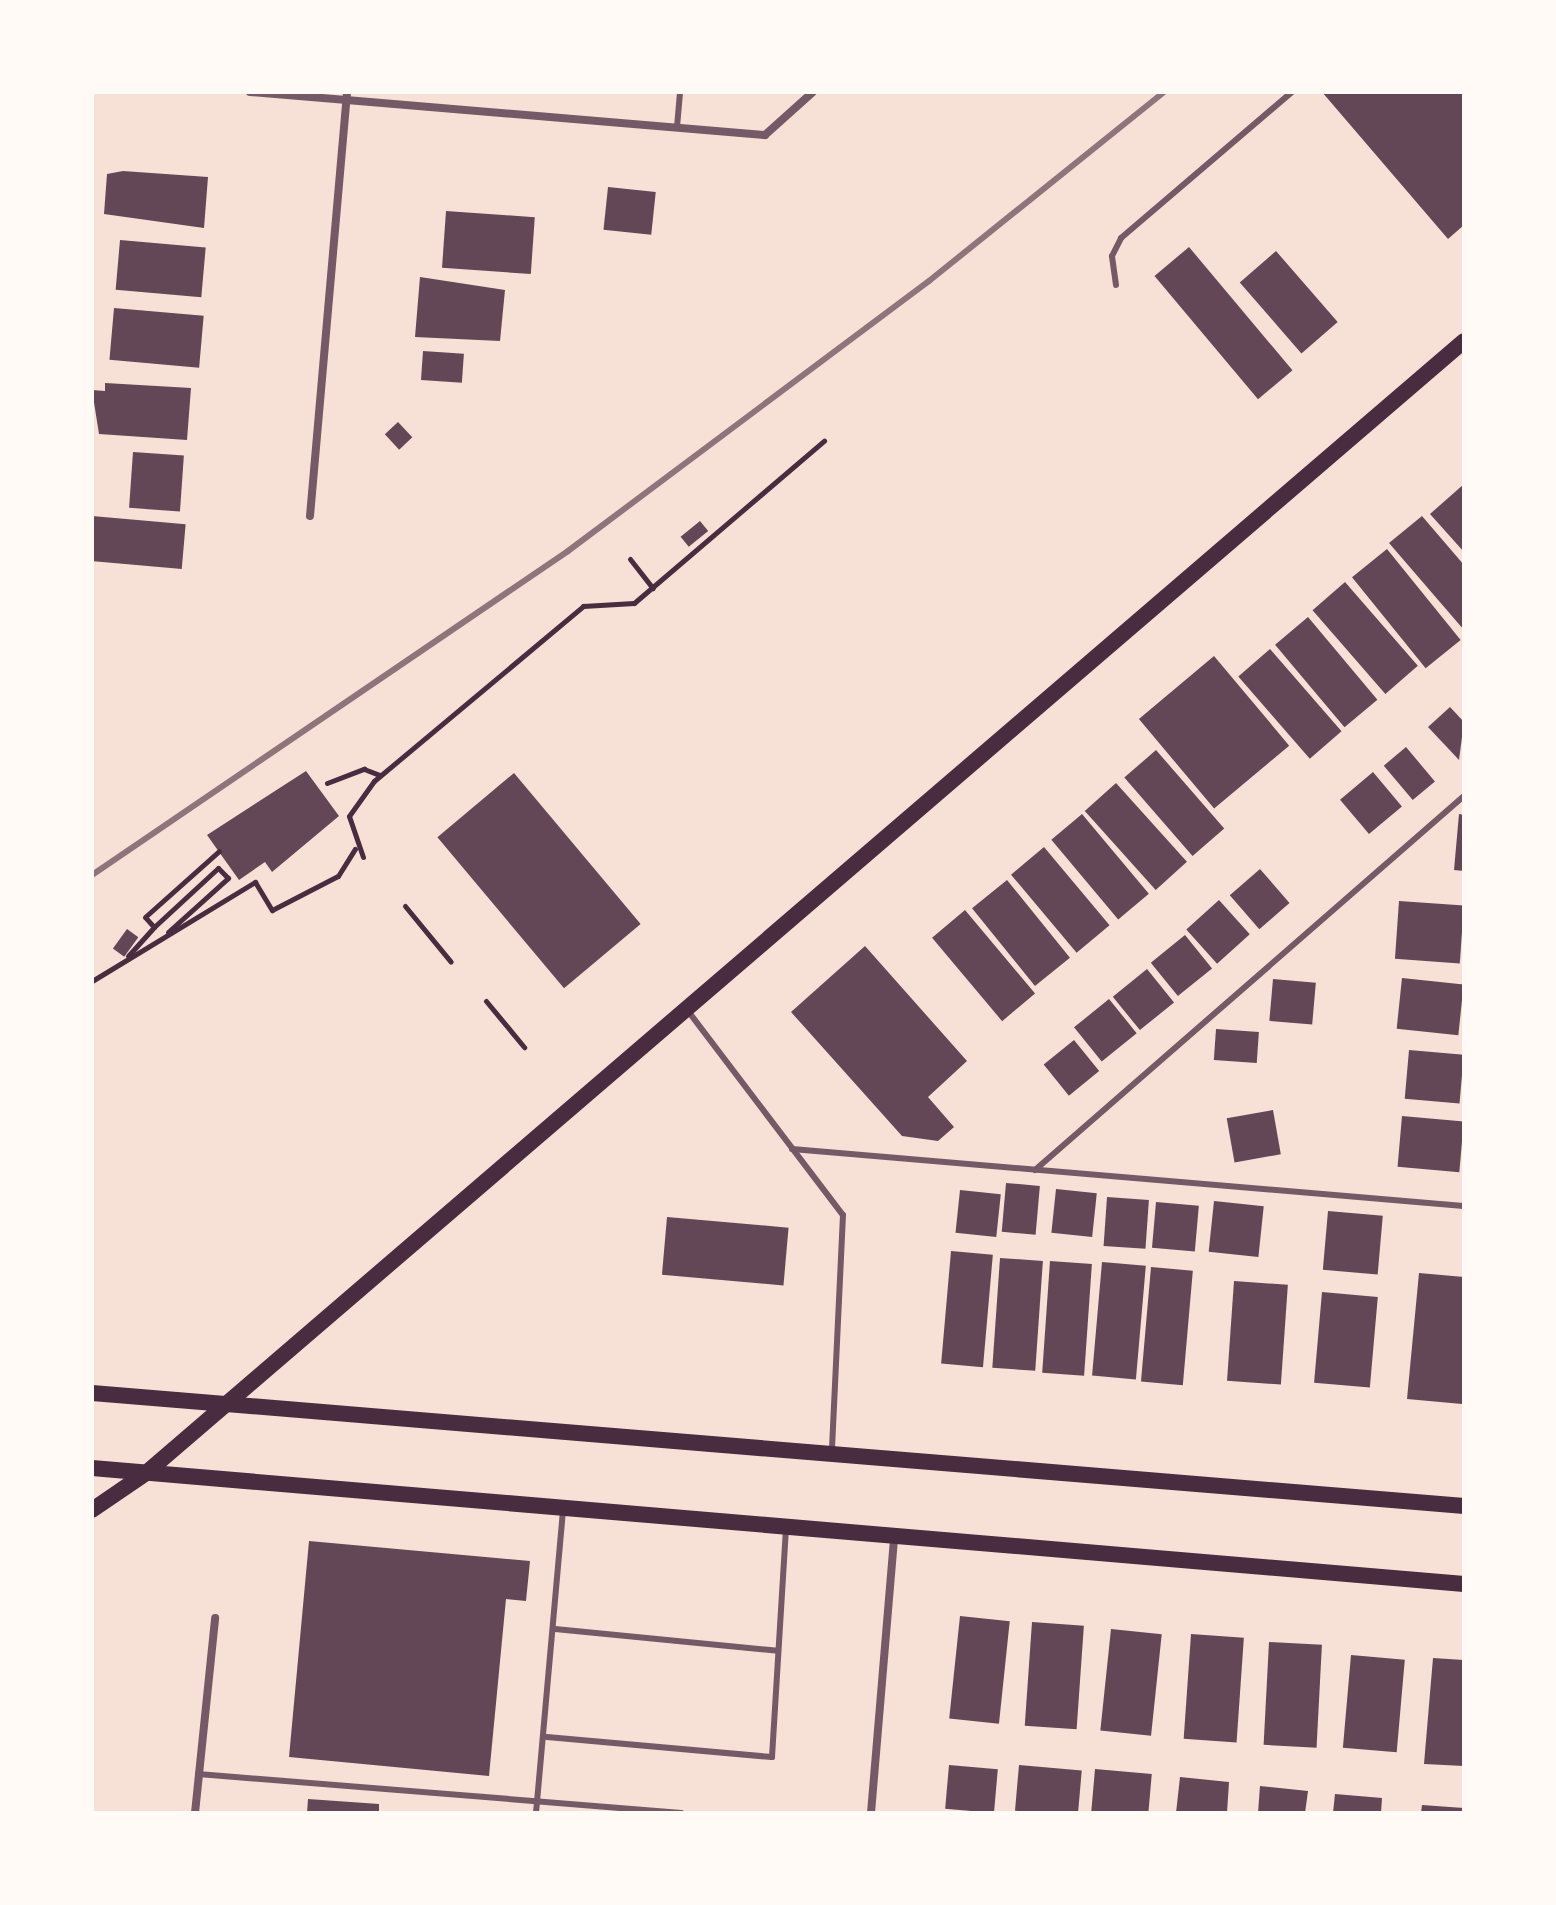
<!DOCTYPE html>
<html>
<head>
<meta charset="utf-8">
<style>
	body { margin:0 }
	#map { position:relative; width:1556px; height:1905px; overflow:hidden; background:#f7e1d7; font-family:Merriweather,serif }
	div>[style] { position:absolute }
	.building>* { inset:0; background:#644757; transform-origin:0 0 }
	.path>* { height:5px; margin:-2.5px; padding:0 2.5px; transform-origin:2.5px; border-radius:2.5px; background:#4a2c40 }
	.service>* { height:6px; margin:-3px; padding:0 3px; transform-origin:3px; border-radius:3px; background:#755966 }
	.minor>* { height:8px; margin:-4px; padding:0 4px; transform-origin:4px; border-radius:4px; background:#755966 }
	.secondary>* { height:16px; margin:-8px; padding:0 8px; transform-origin:8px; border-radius:8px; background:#4a2c40 }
	.rail>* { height:6px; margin:-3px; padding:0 3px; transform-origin:3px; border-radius:3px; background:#8f747c }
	span { translate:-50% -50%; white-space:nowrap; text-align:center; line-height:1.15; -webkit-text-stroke:8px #fffaf5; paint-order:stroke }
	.frame { position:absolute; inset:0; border:94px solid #fffaf5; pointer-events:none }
</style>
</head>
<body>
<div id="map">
	<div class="building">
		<i style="clip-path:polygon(1322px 92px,1464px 92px,1464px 225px,1448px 239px)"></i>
		<i style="clip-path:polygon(123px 171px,208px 177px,204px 228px,104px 214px,107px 174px)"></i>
		<i style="left:608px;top:187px;width:48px;height:43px;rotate:6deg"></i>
		<i style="left:446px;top:211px;width:89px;height:57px;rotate:4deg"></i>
		<i style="left:120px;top:240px;width:86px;height:50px;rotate:5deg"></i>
		<i style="left:1189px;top:247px;width:161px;height:45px;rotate:50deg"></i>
		<i style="left:1276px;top:251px;width:94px;height:48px;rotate:49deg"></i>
		<i style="clip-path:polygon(420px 277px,505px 290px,500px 341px,415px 337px)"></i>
		<i style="left:114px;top:308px;width:90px;height:52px;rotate:5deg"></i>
		<i style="left:423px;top:351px;width:41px;height:29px;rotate:4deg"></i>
		<i style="clip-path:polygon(105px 383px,191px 388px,187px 440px,99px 434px,92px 390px,105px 391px)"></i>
		<i style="left:398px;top:422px;width:21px;height:18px;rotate:47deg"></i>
		<i style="left:133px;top:452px;width:51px;height:56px;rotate:4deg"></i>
		<i style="clip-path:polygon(1464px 484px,1464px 552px,1430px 514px)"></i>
		<i style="left:92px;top:516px;width:94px;height:45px;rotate:5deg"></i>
		<i style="clip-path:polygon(1422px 516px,1464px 565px,1464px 630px,1389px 543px)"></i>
		<i style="left:700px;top:521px;width:13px;height:25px;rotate:51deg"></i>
		<i style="left:1387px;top:549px;width:117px;height:45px;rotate:51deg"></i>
		<i style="left:1345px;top:582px;width:111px;height:43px;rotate:49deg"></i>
		<i style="left:1308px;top:617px;width:108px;height:43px;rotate:50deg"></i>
		<i style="left:1270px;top:649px;width:109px;height:42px;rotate:49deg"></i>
		<i style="left:1214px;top:656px;width:117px;height:98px;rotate:50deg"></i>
		<i style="clip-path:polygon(1450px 707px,1464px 722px,1459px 760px,1428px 727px)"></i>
		<i style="left:1406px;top:747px;width:45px;height:29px;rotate:50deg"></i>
		<i style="left:1156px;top:750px;width:104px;height:42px;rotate:49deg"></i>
		<i style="clip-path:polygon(306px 771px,339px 816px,272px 872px,265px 862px,239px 880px,207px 835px)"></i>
		<i style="left:1373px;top:772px;width:45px;height:43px;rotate:50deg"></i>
		<i style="left:514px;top:773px;width:197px;height:100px;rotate:50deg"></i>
		<i style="left:1116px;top:783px;width:106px;height:42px;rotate:48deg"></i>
		<i style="left:1082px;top:814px;width:104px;height:40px;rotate:50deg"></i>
		<i style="clip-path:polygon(1459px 814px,1464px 815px,1464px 871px,1454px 870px)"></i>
		<i style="left:1044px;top:847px;width:102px;height:43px;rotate:50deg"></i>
		<i style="left:1260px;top:869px;width:45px;height:40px;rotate:49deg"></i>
		<i style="left:1007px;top:880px;width:100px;height:45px;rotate:51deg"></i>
		<i style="left:1219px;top:900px;width:46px;height:44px;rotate:48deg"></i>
		<i style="left:1399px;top:901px;width:65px;height:58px;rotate:4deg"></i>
		<i style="left:965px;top:910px;width:109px;height:43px;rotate:50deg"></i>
		<i style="left:127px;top:929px;width:14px;height:24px;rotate:36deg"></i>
		<i style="left:1185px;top:935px;width:43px;height:44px;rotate:51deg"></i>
		<i style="clip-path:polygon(865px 946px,967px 1061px,928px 1097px,954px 1127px,938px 1141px,902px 1136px,791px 1012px)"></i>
		<i style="left:1147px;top:969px;width:43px;height:44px;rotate:51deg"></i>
		<i style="left:1402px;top:978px;width:62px;height:51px;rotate:6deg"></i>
		<i style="left:1273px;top:979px;width:43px;height:42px;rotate:5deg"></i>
		<i style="left:1109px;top:999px;width:44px;height:45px;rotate:51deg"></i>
		<i style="left:1216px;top:1029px;width:43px;height:31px;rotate:4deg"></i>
		<i style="left:1074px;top:1040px;width:40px;height:39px;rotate:51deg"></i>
		<i style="left:1409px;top:1050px;width:55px;height:49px;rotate:5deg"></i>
		<i style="left:1273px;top:1110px;width:45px;height:47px;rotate:80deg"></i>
		<i style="left:1402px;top:1116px;width:62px;height:51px;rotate:5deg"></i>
		<i style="left:1006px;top:1183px;width:34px;height:49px;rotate:5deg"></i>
		<i style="left:1056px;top:1189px;width:41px;height:44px;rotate:6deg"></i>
		<i style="left:960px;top:1190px;width:41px;height:43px;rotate:6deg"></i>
		<i style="left:1107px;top:1197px;width:42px;height:49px;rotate:4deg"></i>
		<i style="left:1214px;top:1201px;width:50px;height:51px;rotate:6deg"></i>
		<i style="left:1156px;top:1202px;width:43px;height:46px;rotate:5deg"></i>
		<i style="left:1328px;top:1211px;width:55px;height:59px;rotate:5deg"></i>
		<i style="left:667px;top:1217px;width:122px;height:58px;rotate:5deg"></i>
		<i style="left:951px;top:1251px;width:42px;height:113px;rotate:5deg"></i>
		<i style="left:1000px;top:1258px;width:43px;height:110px;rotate:4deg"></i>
		<i style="left:1050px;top:1261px;width:42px;height:112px;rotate:4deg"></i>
		<i style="left:1102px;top:1262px;width:44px;height:114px;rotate:5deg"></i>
		<i style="left:1151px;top:1267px;width:42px;height:115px;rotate:5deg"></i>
		<i style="clip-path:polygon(1419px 1273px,1464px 1277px,1462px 1404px,1407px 1399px)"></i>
		<i style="left:1234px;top:1281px;width:54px;height:100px;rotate:4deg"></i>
		<i style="left:1322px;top:1292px;width:56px;height:91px;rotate:5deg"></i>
		<i style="clip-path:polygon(309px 1541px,530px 1561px,526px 1601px,506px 1599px,489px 1776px,289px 1757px)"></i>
		<i style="left:960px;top:1616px;width:50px;height:103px;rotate:6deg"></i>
		<i style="left:1032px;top:1622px;width:52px;height:104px;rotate:4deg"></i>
		<i style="left:1111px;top:1629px;width:51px;height:102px;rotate:6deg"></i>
		<i style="left:1191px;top:1634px;width:53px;height:105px;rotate:4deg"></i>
		<i style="left:1269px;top:1642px;width:53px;height:103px;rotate:3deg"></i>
		<i style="left:1351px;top:1655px;width:54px;height:93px;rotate:5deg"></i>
		<i style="clip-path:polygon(1433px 1658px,1464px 1660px,1464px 1766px,1424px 1764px)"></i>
		<i style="left:949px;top:1765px;width:49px;height:44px;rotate:5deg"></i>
		<i style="left:1019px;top:1765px;width:63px;height:46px;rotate:5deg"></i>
		<i style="left:1095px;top:1769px;width:57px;height:44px;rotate:5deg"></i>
		<i style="clip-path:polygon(1180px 1777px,1229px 1782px,1227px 1813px,1176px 1813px)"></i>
		<i style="clip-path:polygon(1260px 1786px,1308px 1791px,1305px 1813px,1258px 1813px)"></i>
		<i style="clip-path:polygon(1335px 1794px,1382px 1798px,1381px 1813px,1333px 1813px)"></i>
		<i style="clip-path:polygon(308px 1799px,379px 1804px,379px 1813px,307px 1813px)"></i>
		<i style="clip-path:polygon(1422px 1805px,1464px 1808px,1464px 1813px,1421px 1813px)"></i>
	</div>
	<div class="path">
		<i style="left:630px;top:559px;width:37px;rotate:52deg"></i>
		<i style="left:327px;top:783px;width:40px;rotate:-21deg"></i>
		<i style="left:364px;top:769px;width:17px;rotate:21deg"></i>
		<i style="left:363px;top:857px;width:43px;rotate:-108.9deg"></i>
		<i style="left:349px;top:816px;width:43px;rotate:-54.5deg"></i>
		<i style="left:374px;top:781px;width:273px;rotate:-39.9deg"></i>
		<i style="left:583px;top:606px;width:51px;rotate:-3.4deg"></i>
		<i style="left:634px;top:603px;width:250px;rotate:-40.5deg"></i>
		<i style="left:405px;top:906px;width:72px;rotate:50.6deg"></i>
		<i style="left:168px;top:932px;width:81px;rotate:-42deg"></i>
		<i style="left:228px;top:878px;width:14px;rotate:-135deg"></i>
		<i style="left:218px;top:868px;width:87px;rotate:137.3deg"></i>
		<i style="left:154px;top:927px;width:13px;rotate:-132deg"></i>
		<i style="left:145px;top:917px;width:99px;rotate:-41.7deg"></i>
		<i style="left:128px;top:956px;width:39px;rotate:-48deg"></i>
		<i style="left:92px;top:981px;width:191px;rotate:-31.3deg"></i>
		<i style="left:255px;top:882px;width:33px;rotate:59deg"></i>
		<i style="left:272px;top:910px;width:74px;rotate:-27.3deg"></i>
		<i style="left:338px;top:876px;width:32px;rotate:-58deg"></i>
		<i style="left:486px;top:1001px;width:60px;rotate:50.4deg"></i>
	</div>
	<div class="service">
		<i style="left:677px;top:127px;width:35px;rotate:-85deg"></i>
		<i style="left:1116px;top:285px;width:29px;rotate:-98deg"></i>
		<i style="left:1112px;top:256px;width:20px;rotate:-63deg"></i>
		<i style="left:1121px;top:238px;width:225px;rotate:-40.5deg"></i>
		<i style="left:688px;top:1011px;width:256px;rotate:52.8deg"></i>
		<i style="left:843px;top:1215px;width:236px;rotate:92.7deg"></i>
		<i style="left:792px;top:1149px;width:674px;rotate:4.85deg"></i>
		<i style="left:1035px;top:1170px;width:569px;rotate:-41.08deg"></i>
		<i style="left:555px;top:1629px;width:224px;rotate:5.6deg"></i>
		<i style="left:547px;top:1737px;width:226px;rotate:5.1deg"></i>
		<i style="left:772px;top:1757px;width:229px;rotate:-86.5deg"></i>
		<i style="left:198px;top:1774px;width:485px;rotate:4.6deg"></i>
		<i style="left:536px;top:1813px;width:304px;rotate:-84.9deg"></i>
	</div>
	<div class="minor">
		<i style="left:250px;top:92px;width:517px;rotate:4.77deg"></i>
		<i style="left:765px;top:135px;width:64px;rotate:-41.9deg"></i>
		<i style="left:310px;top:516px;width:426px;rotate:-85deg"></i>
		<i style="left:195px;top:1813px;width:196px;rotate:-84.1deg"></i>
		<i style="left:871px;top:1813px;width:277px;rotate:-85.2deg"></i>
	</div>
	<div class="secondary">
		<i style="left:92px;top:1393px;width:1377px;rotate:4.71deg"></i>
		<i style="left:92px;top:1468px;width:1377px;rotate:4.83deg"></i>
		<i style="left:92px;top:1510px;width:65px;rotate:-34.4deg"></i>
		<i style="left:146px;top:1473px;width:1737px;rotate:-40.66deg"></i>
	</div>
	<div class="rail">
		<i style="left:92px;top:875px;width:576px;rotate:-34.24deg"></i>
		<i style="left:568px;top:551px;width:451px;rotate:-36.8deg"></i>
		<i style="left:929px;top:281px;width:302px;rotate:-38.8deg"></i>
	</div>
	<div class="frame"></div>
</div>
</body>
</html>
